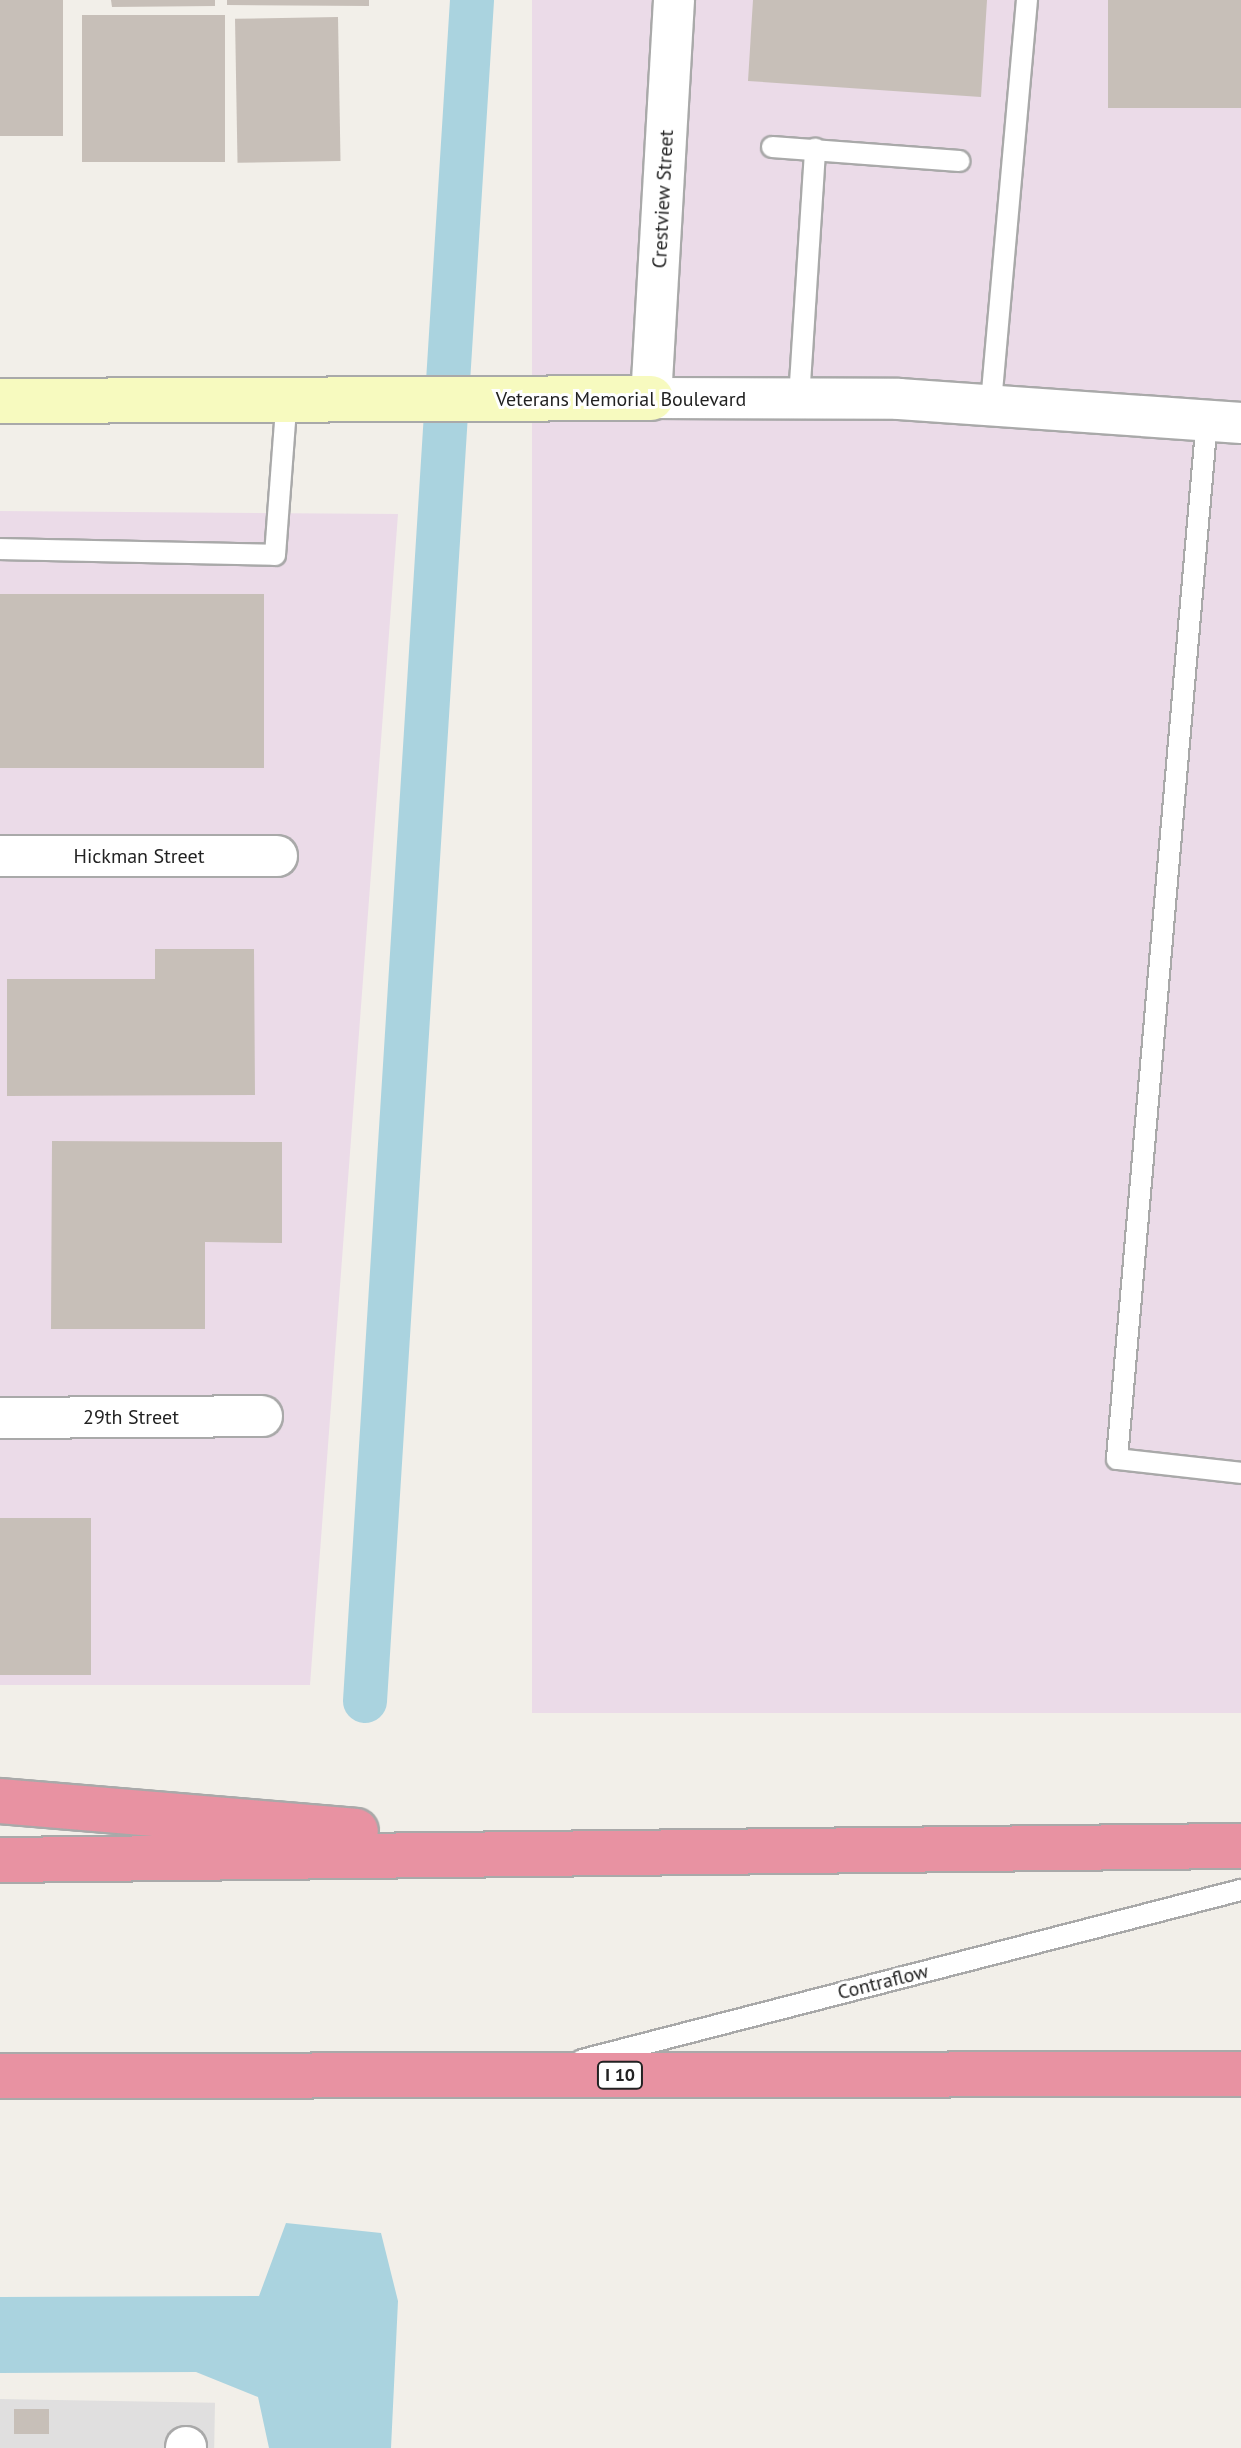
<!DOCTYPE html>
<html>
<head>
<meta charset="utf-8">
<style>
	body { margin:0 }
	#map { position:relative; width:1241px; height:2448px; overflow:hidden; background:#f2efe9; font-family:"PT Sans",sans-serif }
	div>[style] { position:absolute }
	.residential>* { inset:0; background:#e0dfdf; transform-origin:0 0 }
	.industrial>* { inset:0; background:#ebdbe8; transform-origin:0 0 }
	.water>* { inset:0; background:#aad3df }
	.canal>* { height:44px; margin:-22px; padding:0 22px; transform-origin:22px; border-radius:22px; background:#aad3df }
	.building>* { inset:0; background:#c7bfb8; transform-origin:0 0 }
	.roads { filter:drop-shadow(2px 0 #a9a9a9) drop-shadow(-2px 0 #a9a9a9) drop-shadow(0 2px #a9a9a9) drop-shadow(0 -2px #a9a9a9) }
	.lane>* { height:20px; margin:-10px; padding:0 10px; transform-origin:10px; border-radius:10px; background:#fff }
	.street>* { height:40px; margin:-20px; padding:0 20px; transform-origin:20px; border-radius:20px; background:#fff }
	.secondary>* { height:44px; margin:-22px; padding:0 22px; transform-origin:22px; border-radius:22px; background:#f7fabf }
	.highway>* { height:44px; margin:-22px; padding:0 22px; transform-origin:22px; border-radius:22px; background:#e892a2 }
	span { translate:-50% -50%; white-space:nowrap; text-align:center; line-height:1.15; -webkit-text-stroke:6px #fff; paint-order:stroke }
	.shield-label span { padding:2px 6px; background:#fff; border:2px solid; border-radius:6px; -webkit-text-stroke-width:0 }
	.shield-label { font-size:18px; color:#222; font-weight:700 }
	.street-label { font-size:20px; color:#222 }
</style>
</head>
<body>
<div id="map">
	<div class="residential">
		<i style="left:0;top:2399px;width:215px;height:49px;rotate:1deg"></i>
	</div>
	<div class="industrial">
		<i style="left:532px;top:0;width:709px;height:1713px"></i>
		<i style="clip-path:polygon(0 511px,398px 514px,310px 1685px,0 1685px)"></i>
	</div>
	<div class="water">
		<i style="clip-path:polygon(286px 2223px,381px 2233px,398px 2301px,391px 2448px,269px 2448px,258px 2397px,196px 2372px,0 2373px,0 2297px,259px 2296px)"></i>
	</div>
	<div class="canal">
		<i style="left:365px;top:1701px;width:1704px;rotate:-86.4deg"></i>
	</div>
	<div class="building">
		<i style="left:0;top:0;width:63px;height:136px"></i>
		<i style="clip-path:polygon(111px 0,215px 0,215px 6px,112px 7px)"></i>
		<i style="clip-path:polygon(227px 0,369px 0,369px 6px,227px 5px)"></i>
		<i style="clip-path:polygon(753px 0,987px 0,981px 97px,748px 81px)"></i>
		<i style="left:1108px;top:0;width:133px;height:108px"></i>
		<i style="left:82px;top:15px;width:143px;height:147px"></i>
		<i style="left:338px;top:17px;width:144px;height:103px;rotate:89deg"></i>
		<i style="left:0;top:594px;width:264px;height:174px"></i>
		<i style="clip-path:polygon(155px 949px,254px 949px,255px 1095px,7px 1096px,7px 979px,155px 979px)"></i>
		<i style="clip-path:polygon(52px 1141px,282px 1142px,282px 1243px,205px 1242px,205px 1329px,51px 1329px)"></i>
		<i style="left:0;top:1518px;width:91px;height:157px"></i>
		<i style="left:14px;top:2409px;width:35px;height:25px"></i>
	</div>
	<div class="roads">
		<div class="lane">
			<i style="left:772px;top:147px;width:188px;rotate:4.3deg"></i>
			<i style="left:799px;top:399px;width:251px;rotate:-86.3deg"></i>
			<i style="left:991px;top:403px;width:405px;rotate:-84.9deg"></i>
			<i style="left:1207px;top:419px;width:1044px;rotate:94.95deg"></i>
			<i style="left:1117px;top:1459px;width:125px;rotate:6.4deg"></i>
			<i style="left:0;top:549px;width:275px;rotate:1.2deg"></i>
			<i style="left:275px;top:555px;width:158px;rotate:-85.7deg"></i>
			<i style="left:582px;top:2060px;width:681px;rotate:-14.47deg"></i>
		</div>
		<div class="street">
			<i style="left:674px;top:0;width:399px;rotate:93.3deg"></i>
			<i style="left:651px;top:398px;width:248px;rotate:0.2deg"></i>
			<i style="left:899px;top:399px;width:343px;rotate:4deg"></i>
			<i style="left:0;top:856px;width:277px"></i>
			<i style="left:0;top:1418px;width:262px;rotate:-0.4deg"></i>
			<i style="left:186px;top:2448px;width:1px;rotate:-90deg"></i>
		</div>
		<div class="secondary">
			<i style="left:0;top:401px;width:651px;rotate:-0.26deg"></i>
		</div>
		<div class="highway">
			<i style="left:0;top:1801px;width:357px;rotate:4.8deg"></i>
			<i style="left:0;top:1860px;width:1241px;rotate:-0.65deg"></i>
			<i style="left:0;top:2076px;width:1241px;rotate:-0.09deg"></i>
		</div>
	</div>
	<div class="shield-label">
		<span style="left:620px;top:2075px">I 10</span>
	</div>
	<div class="street-label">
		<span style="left:663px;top:199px;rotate:-87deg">Crestview Street</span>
		<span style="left:621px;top:399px">Veterans Memorial Boulevard</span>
		<span style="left:139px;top:856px">Hickman Street</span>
		<span style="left:131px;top:1417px">29th Street</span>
		<span style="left:883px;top:1982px;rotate:-14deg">Contraflow</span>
	</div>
</div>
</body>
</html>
